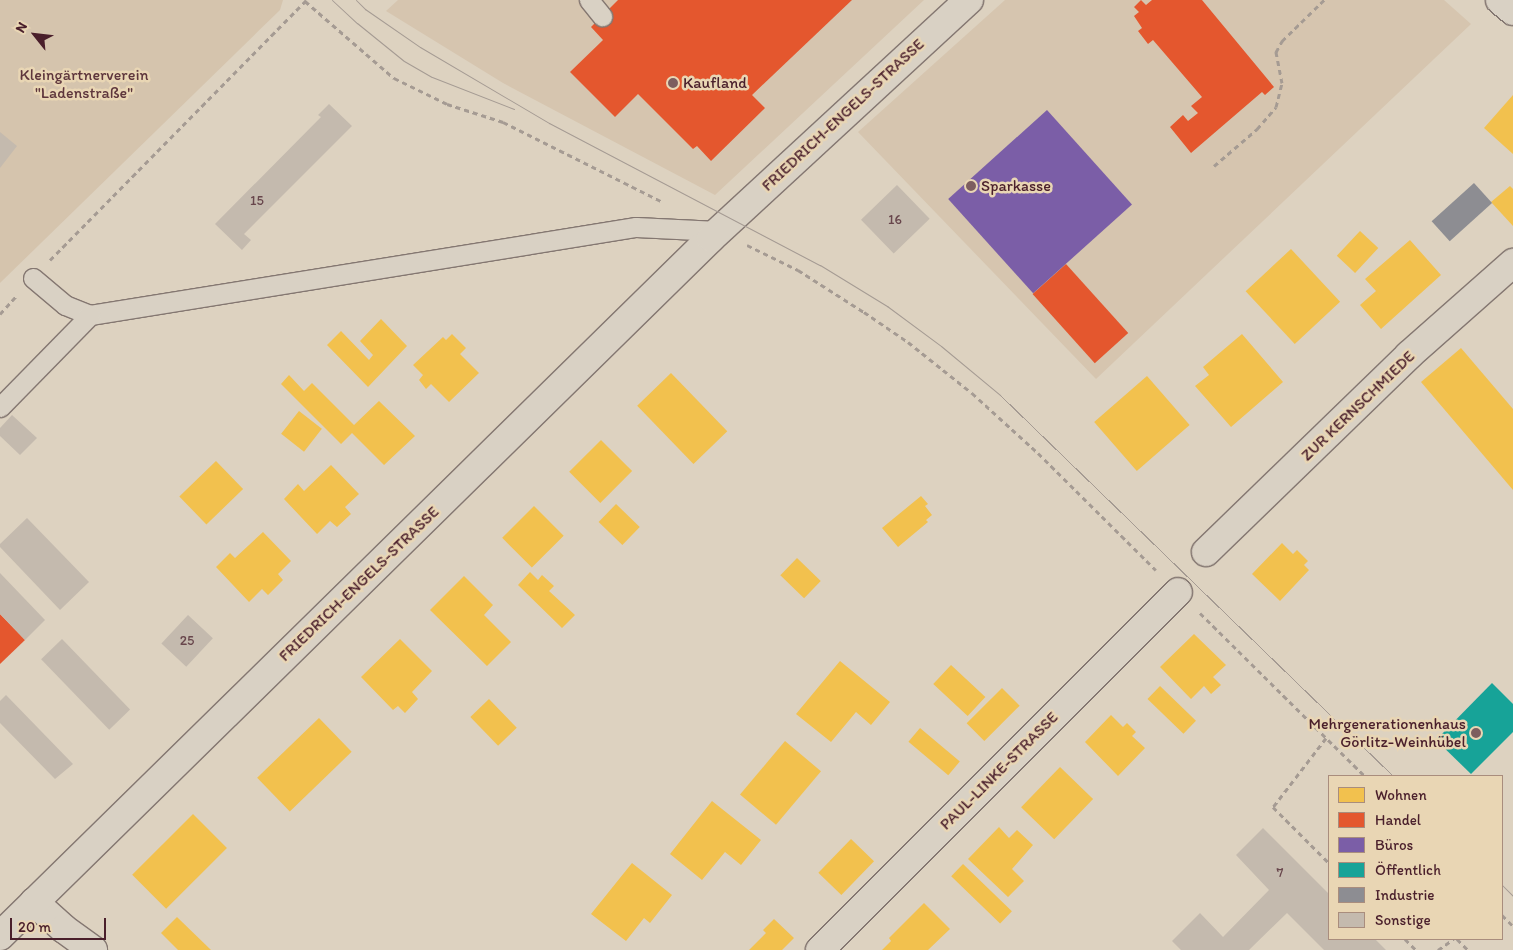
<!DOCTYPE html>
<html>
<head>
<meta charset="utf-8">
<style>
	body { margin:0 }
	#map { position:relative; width:1513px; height:950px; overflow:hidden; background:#ddd2c0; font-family:Itim,sans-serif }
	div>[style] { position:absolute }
	.built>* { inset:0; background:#d6c5af }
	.green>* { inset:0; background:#d5c4ad }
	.homes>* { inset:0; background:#f2c14e; transform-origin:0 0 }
	.shops>* { inset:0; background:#e4572e; transform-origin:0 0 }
	.offices>* { inset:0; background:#7b5ea7; transform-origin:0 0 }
	.public>* { inset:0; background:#17a398 }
	.industry>* { inset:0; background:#8d8d92; transform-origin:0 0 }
	.building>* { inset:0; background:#c4baae; transform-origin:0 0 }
	.path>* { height:3px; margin-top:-1.5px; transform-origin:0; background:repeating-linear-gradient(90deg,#a59b93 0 5px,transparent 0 9px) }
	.roads { filter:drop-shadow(1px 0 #847771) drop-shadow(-1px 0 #847771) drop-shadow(0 1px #847771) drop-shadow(0 -1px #847771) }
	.service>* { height:19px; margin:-9.5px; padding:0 9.5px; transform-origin:9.5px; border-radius:9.5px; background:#d9d1c4 }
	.minor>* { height:28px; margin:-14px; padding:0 14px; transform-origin:14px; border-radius:14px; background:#d9d1c4 }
	.primary>* { height:28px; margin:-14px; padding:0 14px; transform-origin:14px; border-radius:14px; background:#d9d1c4 }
	.tram>* { height:1px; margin:-0.5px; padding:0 0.5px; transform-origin:0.5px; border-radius:0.5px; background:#a59b93 }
	.dots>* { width:14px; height:14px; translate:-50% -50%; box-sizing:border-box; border:2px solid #e9d6b4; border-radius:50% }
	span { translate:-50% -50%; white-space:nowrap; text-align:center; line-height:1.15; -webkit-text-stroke:5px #e9d6b4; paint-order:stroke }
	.number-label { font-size:14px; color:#68464c }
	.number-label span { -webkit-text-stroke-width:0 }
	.park-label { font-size:16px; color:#5e363c }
	.poi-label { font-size:16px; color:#4a1f2b }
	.left { translate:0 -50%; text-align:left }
	.right { translate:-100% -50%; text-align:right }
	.street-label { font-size:16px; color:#4a1f2b }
	.legend { position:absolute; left:1328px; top:775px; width:175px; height:165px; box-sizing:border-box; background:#e9d6b4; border:1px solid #a98d7d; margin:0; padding:6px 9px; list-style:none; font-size:15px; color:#4a1f2b }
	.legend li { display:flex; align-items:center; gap:10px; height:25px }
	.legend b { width:25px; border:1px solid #a98d7d }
	.north { position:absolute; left:10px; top:10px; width:50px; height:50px; -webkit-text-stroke:4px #e9d6b4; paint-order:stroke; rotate:299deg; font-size:14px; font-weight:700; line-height:20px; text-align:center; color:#4a1f2b }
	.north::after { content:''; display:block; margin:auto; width:18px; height:22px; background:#4a1f2b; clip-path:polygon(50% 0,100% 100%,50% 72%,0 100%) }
	.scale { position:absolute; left:10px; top:918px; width:96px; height:22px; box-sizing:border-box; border:2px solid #4a1f2b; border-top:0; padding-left:6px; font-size:15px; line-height:18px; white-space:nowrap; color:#4a1f2b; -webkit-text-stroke:4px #e9d6b4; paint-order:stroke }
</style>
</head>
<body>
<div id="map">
	<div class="built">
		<i style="clip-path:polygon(398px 0,924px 0,715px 195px,503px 83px,386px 11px)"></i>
		<i style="clip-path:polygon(1005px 0,1444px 0,1471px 24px,1096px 379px,858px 132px)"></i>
	</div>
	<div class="green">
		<i style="clip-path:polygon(0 0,283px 0,280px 10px,0 283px)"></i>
	</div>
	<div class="homes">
		<i style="clip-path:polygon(1513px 95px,1513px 154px,1484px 128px)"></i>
		<i style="clip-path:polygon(1510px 186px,1513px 189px,1513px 226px,1491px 202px)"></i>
		<i style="left:1360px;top:231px;width:25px;height:34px;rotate:43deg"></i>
		<i style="clip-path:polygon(1410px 240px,1441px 275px,1381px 329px,1360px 305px,1376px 291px,1365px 279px)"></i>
		<i style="left:1291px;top:249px;width:72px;height:62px;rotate:47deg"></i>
		<i style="clip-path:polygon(381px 319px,407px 346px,368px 387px,327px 345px,341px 331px,369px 360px,373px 355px,360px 341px)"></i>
		<i style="clip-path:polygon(452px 334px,466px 348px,460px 354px,479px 373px,449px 402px,431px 384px,426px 389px,419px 380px,423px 375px,413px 365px,443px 337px,446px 340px)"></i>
		<i style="clip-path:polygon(1242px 334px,1283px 382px,1231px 427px,1195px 386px,1209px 375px,1203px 367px)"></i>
		<i style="clip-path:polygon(1461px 348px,1513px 409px,1513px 490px,1421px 382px)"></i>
		<i style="left:671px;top:373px;width:81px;height:47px;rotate:46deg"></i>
		<i style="clip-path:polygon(289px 375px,304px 391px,312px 383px,354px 425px,379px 401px,415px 436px,384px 465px,352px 433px,341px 444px,281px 384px)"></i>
		<i style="left:1147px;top:376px;width:65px;height:70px;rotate:49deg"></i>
		<i style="left:299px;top:411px;width:29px;height:29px;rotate:38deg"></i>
		<i style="left:601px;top:440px;width:44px;height:45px;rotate:45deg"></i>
		<i style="left:216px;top:461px;width:39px;height:51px;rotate:46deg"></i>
		<i style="clip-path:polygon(331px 465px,359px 494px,345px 507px,351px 514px,337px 527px,330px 521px,317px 534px,284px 499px,298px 484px,304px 491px)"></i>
		<i style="clip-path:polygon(921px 496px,928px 504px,925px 506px,932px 515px,926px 520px,928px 522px,898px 547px,882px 528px)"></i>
		<i style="left:616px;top:504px;width:33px;height:25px;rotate:44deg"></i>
		<i style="left:534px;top:506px;width:42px;height:45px;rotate:45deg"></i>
		<i style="clip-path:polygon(263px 532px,291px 561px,278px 574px,283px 580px,268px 595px,262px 589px,249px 602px,216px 567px,230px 553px,235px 558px)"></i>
		<i style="clip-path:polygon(1282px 543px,1293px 554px,1297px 550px,1308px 561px,1304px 565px,1309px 570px,1280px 601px,1252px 574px)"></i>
		<i style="left:797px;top:558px;width:33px;height:24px;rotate:44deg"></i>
		<i style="clip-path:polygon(530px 572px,538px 580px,542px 575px,554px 586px,549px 591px,575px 615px,562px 628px,518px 585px)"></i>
		<i style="clip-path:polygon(464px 576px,493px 605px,484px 615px,511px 642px,487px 666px,430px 610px)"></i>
		<i style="clip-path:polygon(1194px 634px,1226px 665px,1213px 677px,1221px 685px,1211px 694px,1204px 686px,1191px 699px,1160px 667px)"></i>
		<i style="clip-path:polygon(400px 639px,432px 671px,412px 692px,418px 699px,405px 713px,398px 706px,393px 710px,361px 677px)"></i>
		<i style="clip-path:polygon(840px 661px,890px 702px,871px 725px,856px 712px,831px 742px,796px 714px)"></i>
		<i style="left:951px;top:665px;width:47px;height:26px;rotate:43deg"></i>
		<i style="left:1160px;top:686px;width:50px;height:18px;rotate:44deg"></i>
		<i style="left:1002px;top:688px;width:25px;height:50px;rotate:45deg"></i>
		<i style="left:489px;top:699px;width:40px;height:26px;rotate:46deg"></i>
		<i style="clip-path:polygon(1111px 715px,1123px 727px,1127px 723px,1136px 732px,1132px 736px,1145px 748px,1118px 776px,1085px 742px)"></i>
		<i style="left:319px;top:718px;width:47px;height:86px;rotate:46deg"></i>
		<i style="left:920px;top:728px;width:52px;height:18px;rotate:40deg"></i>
		<i style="left:785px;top:741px;width:47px;height:70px;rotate:40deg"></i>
		<i style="left:1060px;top:767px;width:46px;height:56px;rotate:44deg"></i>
		<i style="clip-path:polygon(712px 801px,761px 840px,741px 865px,725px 852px,702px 880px,670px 854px)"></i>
		<i style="left:193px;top:814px;width:48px;height:86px;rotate:45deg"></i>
		<i style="clip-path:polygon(999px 827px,1009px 838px,1017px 830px,1033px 845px,1012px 869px,1024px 881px,1008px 897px,968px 859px)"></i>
		<i style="left:851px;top:839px;width:32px;height:47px;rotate:44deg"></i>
		<i style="clip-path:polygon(632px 863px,672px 895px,650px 923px,644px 918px,626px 941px,591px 914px)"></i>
		<i style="left:963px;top:864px;width:68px;height:17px;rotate:44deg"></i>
		<i style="clip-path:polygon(924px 903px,950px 929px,928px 950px,882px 950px,891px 941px,889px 938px)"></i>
		<i style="clip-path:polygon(177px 917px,211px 950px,178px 950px,161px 933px)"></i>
		<i style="clip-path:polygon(774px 919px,794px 938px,782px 950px,749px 950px,766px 933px,763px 930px)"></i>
	</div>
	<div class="shops">
		<i style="clip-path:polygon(618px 0,852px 0,752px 95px,765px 108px,711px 161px,697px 146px,693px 149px,638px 94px,615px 117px,570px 72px,603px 40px,591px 27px)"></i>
		<i style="clip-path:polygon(1141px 0,1146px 5px,1152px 0,1202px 0,1274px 87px,1265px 95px,1262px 92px,1191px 153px,1170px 127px,1183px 115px,1188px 121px,1198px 113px,1191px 106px,1202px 97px,1153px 40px,1148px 44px,1138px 31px,1142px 28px,1134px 16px,1139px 12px,1134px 7px)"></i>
		<i style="left:1066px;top:264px;width:93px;height:45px;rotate:48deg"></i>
		<i style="clip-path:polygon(0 614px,25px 640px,0 664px)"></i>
	</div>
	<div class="offices">
		<i style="left:1047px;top:110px;width:127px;height:133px;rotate:48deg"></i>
	</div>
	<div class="public">
		<i style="clip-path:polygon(1492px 683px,1513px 704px,1513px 732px,1471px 774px,1436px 740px)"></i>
	</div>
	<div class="industry">
		<i style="left:1474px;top:183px;width:27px;height:57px;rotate:48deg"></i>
	</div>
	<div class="building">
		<i style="clip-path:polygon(329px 104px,352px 126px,244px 234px,251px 240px,242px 250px,215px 224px,321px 117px,318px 115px)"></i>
		<i style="clip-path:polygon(0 132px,17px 146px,0 168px)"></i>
		<i style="left:897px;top:185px;width:47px;height:50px;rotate:46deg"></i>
		<i style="clip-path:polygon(12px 415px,37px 438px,20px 455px,0 436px,0 428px)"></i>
		<i style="clip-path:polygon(27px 518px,89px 582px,60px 610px,0 547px,0 544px)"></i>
		<i style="clip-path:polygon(0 573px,45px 620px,25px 640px,0 614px)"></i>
		<i style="left:188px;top:615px;width:34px;height:39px;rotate:43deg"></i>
		<i style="left:62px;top:639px;width:98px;height:29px;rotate:46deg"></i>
		<i style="clip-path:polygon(6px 695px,73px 764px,55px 779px,0 723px,0 701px)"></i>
		<i style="clip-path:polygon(1263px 828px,1329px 894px,1329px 939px,1375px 939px,1386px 950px,1324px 950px,1287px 913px,1249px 950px,1181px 950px,1172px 941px,1200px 913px,1223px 937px,1269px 890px,1236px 855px)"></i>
	</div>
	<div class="path">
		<i style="left:305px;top:1px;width:118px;rotate:40.9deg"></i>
		<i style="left:394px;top:78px;width:59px;rotate:26.1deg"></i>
		<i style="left:447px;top:104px;width:59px;rotate:17.8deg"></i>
		<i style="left:503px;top:122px;width:177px;rotate:26.6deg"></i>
		<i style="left:1214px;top:166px;width:57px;rotate:-40.7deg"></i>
		<i style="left:1257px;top:129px;width:29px;rotate:-49deg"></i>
		<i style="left:1276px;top:107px;width:25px;rotate:-76deg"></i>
		<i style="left:1282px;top:83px;width:32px;rotate:-101deg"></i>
		<i style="left:1276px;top:52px;width:13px;rotate:-61deg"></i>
		<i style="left:1282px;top:41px;width:59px;rotate:-44.3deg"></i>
		<i style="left:747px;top:245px;width:57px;rotate:26.1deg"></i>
		<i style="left:798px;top:270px;width:78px;rotate:32.5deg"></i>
		<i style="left:864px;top:312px;width:53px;rotate:34.3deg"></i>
		<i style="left:908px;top:342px;width:82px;rotate:38.6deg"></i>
		<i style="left:972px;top:393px;width:89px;rotate:42.3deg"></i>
		<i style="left:1038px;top:453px;width:166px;rotate:44.8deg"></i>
		<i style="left:50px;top:260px;width:365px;rotate:-45.4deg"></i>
		<i style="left:0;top:314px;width:24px;rotate:-48deg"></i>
		<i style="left:1200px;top:613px;width:232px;rotate:44.7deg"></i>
		<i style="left:1326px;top:738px;width:87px;rotate:127.5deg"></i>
		<i style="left:1273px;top:807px;width:79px;rotate:45deg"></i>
		<i style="left:1502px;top:915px;width:16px;rotate:45deg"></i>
		<i style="left:1405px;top:939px;width:16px;rotate:45deg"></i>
		<i style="left:1457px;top:939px;width:16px;rotate:45deg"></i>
		<i style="left:1438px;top:950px;width:19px;rotate:-35deg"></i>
	</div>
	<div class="roads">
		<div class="service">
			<i style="left:589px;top:0;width:21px;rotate:51deg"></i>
			<i style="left:33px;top:278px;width:42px;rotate:40.2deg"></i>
			<i style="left:65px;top:305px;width:27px;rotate:22deg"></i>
			<i style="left:90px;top:315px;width:553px;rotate:-9.16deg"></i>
			<i style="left:636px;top:227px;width:82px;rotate:2.8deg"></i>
			<i style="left:0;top:407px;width:129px;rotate:-45.6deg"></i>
		</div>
		<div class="minor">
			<i style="left:1206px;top:552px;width:283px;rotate:-44.1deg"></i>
			<i style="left:1409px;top:355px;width:139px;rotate:-41.5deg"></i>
			<i style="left:34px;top:902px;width:40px;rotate:42deg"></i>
			<i style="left:64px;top:929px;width:36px;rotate:36deg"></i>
			<i style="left:0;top:936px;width:996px;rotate:-44.47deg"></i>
			<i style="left:711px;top:238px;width:351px;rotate:-42.7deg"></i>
			<i style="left:820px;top:950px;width:506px;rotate:-45deg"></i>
		</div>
		<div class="primary">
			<i style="left:1500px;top:0;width:17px;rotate:40deg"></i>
		</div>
	</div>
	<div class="tram">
		<i style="left:332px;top:0;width:34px;rotate:43deg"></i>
		<i style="left:357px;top:23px;width:60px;rotate:39deg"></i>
		<i style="left:404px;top:61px;width:32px;rotate:30deg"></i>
		<i style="left:432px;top:77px;width:88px;rotate:21.3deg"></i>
		<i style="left:356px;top:0;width:13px;rotate:45deg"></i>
		<i style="left:365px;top:9px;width:67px;rotate:34.6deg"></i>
		<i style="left:420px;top:47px;width:150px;rotate:30.5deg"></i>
		<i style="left:549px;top:123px;width:306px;rotate:27.7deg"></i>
		<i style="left:820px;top:265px;width:79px;rotate:31.5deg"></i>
		<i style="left:887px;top:306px;width:67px;rotate:36.5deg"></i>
		<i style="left:941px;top:346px;width:77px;rotate:39.7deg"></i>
		<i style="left:1000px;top:395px;width:547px;rotate:44.11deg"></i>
		<i style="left:1502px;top:885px;width:16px;rotate:45deg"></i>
	</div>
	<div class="dots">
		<i style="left:673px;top:83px;background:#7d5e5f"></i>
		<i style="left:971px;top:186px;background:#7d5e5f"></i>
		<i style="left:1476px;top:733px;background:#7d5e5f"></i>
	</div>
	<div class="number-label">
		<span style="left:257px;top:201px">15</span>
		<span style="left:895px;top:220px">16</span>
		<span style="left:187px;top:641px">25</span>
		<span style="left:1280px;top:873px">7</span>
	</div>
	<div class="park-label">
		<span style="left:84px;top:84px">Kleingärtnerverein<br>"Ladenstraße"</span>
	</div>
	<div class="poi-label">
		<span class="left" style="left:683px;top:83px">Kaufland</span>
		<span class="left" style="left:981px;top:186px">Sparkasse</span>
		<span class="right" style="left:1466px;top:733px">Mehrgenerationenhaus<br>Görlitz-Weinhübel</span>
	</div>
	<div class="street-label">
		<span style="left:843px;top:115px;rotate:-43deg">FRIEDRICH-ENGELS-STRASSE</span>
		<span style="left:1358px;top:406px;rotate:-44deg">ZUR KERNSCHMIEDE</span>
		<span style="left:359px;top:584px;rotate:-44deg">FRIEDRICH-ENGELS-STRASSE</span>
		<span style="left:999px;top:771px;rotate:-45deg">PAUL-LINKE-STRASSE</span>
	</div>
	<ul class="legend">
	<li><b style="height:14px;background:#f2c14e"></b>Wohnen</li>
	<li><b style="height:14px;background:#e4572e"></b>Handel</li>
	<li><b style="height:14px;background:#7b5ea7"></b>Büros</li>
	<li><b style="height:14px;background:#17a398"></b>Öffentlich</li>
	<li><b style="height:14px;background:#8d8d92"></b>Industrie</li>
	<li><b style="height:14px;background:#c4baae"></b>Sonstige</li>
	</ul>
	<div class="north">N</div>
	<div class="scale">20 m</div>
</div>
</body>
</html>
